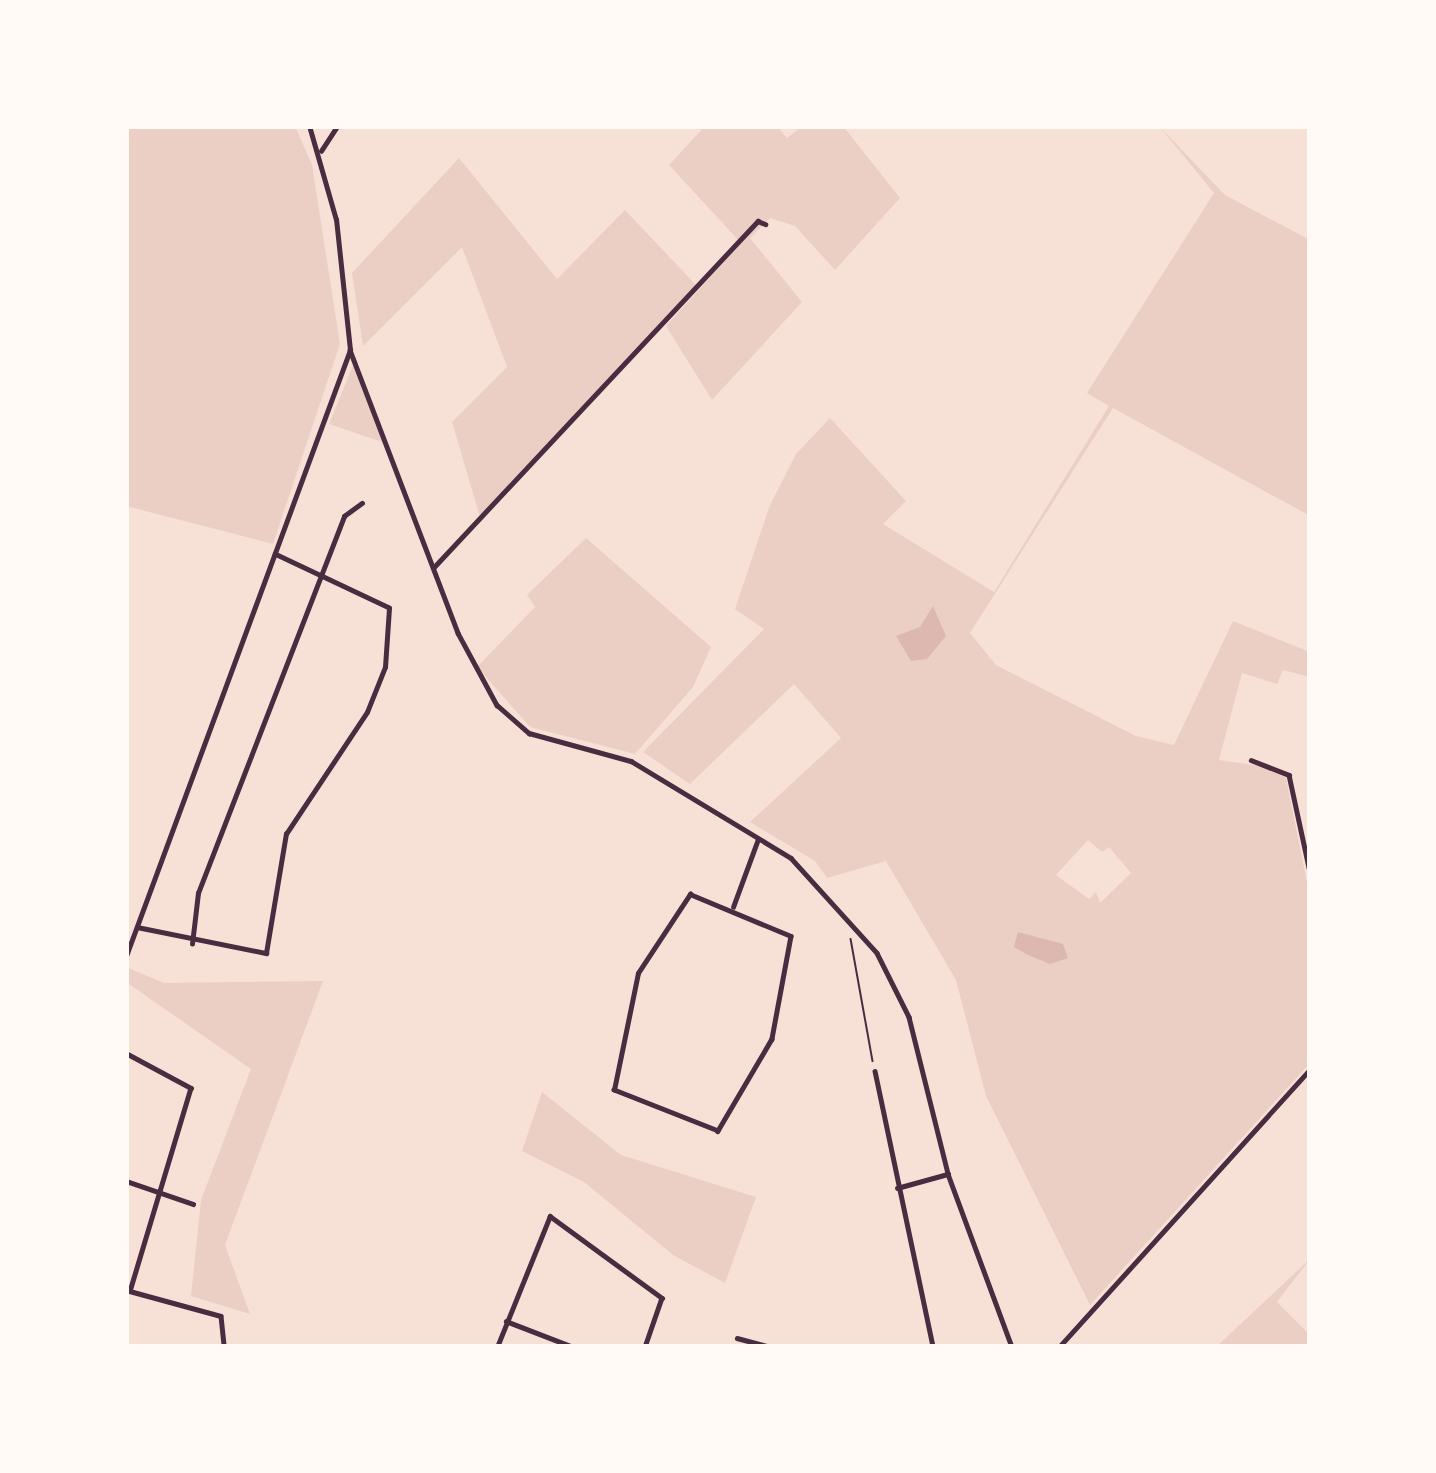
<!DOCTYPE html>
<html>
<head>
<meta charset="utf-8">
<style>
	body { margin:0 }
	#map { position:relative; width:1436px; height:1473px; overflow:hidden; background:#f7e1d7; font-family:Bitter,serif }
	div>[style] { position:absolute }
	.green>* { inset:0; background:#ebcfc5 }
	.water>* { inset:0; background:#dcb8b0 }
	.path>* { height:1.5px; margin:-0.75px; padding:0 0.75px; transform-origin:0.75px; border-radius:0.75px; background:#4a2c40 }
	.minor>* { height:4.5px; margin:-2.25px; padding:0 2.25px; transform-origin:2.25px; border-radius:2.25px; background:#4a2c40 }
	span { translate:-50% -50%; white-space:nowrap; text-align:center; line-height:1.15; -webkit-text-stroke:9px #fffaf5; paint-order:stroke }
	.frame { position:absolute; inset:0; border:129px solid #fffaf5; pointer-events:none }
</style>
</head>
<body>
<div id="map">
	<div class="green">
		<i style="clip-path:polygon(126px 126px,295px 126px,312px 165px,340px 344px,273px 544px,126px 506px)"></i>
		<i style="clip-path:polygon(705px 126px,777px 126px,787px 138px,802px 126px,843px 126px,900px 198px,835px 270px,795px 226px,770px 218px,750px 238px,802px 302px,712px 400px,666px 326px,741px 243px,669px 165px)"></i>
		<i style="clip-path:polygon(evenodd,1159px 126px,1225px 195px,1310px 240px,1310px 516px,1113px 408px,970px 633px,996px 665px,1136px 736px,1174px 745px,1233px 621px,1310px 652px,1310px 677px,1283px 670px,1277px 684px,1242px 673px,1219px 760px,1276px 768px,1286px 778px,1310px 897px,1310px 1063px,1090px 1305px,986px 1096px,956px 980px,886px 861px,827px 878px,815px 861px,750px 822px,841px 738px,794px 684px,690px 784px,643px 752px,764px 629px,735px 609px,770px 505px,796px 454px,830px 418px,906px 501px,883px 524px,994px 592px,1109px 406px,1087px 393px,1214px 193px,1159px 126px,1088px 840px,1102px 852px,1109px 847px,1131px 873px,1100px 903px,1096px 892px,1089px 899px,1056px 875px,1088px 840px)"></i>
		<i style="clip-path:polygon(459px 158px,557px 279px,625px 210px,696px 285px,480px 517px,452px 422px,507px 367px,462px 247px,363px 346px,352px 273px)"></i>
		<i style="clip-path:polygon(354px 363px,356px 365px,382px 442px,329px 424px)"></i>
		<i style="clip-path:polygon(586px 538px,711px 647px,693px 687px,635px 754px,530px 727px,477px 667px,535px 607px,527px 595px)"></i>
		<i style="clip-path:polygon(126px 967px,164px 983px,323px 981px,225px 1245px,250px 1314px,191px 1296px,201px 1200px,251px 1069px,126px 982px)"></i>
		<i style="clip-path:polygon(542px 1092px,621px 1155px,756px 1197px,725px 1283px,673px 1255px,584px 1182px,522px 1151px)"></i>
		<i style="clip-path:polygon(1310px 1259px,1277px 1302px,1310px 1335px,1310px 1347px,1216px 1347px)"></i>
	</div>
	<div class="water">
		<i style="clip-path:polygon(933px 606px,946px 636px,927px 659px,911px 661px,896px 636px,920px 627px)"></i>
		<i style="clip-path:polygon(1018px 932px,1063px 944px,1068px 958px,1050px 964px,1028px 955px,1014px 947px)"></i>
	</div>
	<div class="path">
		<i style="left:851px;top:939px;width:124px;rotate:79.8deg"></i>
	</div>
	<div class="minor">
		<i style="left:321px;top:151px;width:30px;rotate:-57deg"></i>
		<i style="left:350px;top:350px;width:303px;rotate:69.1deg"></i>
		<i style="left:458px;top:633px;width:82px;rotate:61.6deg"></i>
		<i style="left:497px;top:705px;width:43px;rotate:41.2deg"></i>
		<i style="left:529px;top:733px;width:106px;rotate:15.4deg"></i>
		<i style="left:631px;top:761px;width:187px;rotate:31.2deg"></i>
		<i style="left:791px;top:858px;width:128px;rotate:47.8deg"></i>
		<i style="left:877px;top:953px;width:72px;rotate:63.4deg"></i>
		<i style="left:909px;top:1017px;width:162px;rotate:76deg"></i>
		<i style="left:948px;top:1174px;width:184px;rotate:69.7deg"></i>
		<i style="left:434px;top:567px;width:474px;rotate:-46.9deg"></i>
		<i style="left:758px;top:221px;width:8px;rotate:23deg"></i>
		<i style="left:1251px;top:760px;width:41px;rotate:21.5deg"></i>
		<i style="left:1289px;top:775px;width:99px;rotate:77.8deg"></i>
		<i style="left:690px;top:894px;width:109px;rotate:22.6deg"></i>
		<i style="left:791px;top:936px;width:105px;rotate:100.5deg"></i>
		<i style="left:772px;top:1039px;width:107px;rotate:120.4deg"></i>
		<i style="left:718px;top:1131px;width:112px;rotate:-158.5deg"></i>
		<i style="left:614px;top:1090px;width:119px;rotate:-78.4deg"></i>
		<i style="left:638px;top:973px;width:95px;rotate:-56.6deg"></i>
		<i style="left:733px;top:907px;width:72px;rotate:-69.8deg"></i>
		<i style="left:137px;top:927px;width:132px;rotate:11.4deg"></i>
		<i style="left:266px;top:953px;width:121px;rotate:-80.5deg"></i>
		<i style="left:286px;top:834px;width:146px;rotate:-56.4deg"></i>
		<i style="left:367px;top:712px;width:48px;rotate:-68.2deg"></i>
		<i style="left:385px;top:667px;width:59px;rotate:-86.1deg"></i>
		<i style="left:389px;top:608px;width:126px;rotate:-154.7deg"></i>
		<i style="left:192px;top:944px;width:51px;rotate:-83.3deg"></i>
		<i style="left:198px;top:893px;width:404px;rotate:-68.8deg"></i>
		<i style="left:344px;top:516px;width:22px;rotate:-36deg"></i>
		<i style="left:126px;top:956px;width:646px;rotate:-69.71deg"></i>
		<i style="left:350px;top:350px;width:131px;rotate:-96.1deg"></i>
		<i style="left:336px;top:220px;width:98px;rotate:-106deg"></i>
		<i style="left:126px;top:1053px;width:74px;rotate:28.3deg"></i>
		<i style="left:191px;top:1088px;width:212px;rotate:106.7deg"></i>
		<i style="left:875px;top:1071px;width:282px;rotate:78.1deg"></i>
		<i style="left:126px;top:1181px;width:71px;rotate:18.9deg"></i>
		<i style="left:897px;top:1188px;width:53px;rotate:-15.4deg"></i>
		<i style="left:126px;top:1290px;width:98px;rotate:15.3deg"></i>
		<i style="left:221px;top:1316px;width:31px;rotate:84deg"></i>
		<i style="left:506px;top:1321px;width:72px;rotate:21.2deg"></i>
		<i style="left:737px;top:1338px;width:34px;rotate:15deg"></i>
		<i style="left:497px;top:1347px;width:141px;rotate:-68deg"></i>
		<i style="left:550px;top:1216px;width:139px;rotate:36.2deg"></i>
		<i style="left:662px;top:1298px;width:52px;rotate:109.1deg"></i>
		<i style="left:1059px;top:1347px;width:375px;rotate:-47.9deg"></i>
	</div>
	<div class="frame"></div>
</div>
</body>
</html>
